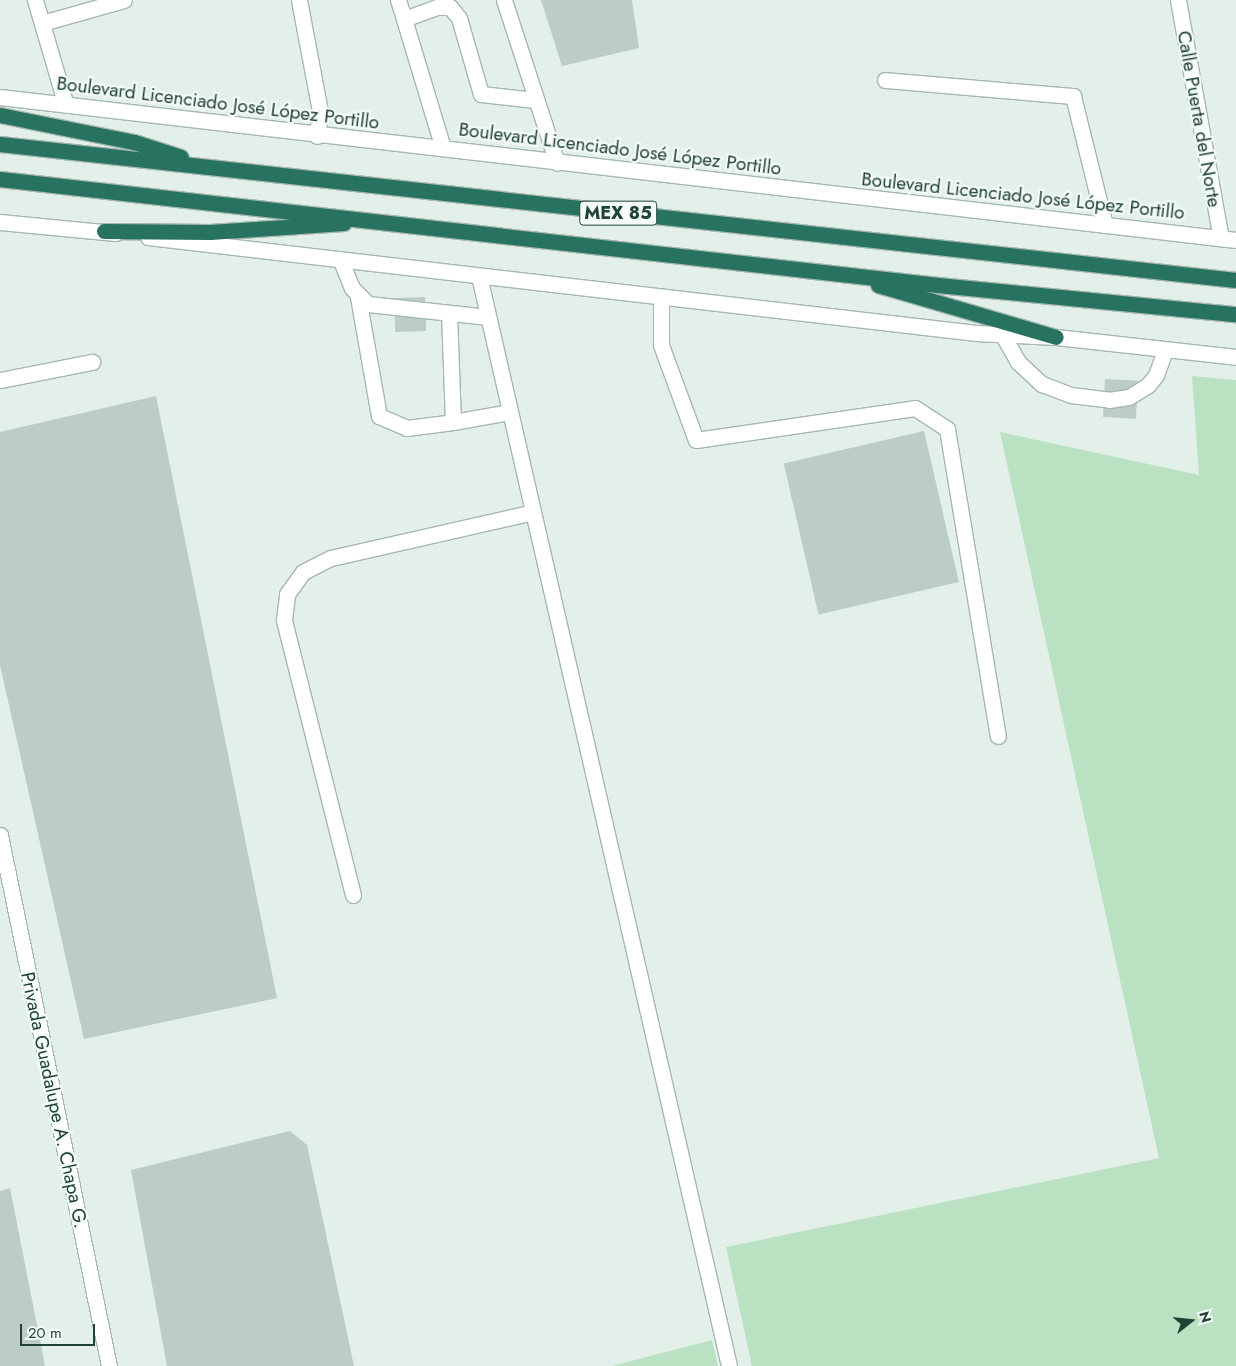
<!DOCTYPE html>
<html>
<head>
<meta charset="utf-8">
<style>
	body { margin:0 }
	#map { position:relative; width:1236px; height:1366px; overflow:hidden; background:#e3efe9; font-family:Jost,sans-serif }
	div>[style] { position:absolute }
	.green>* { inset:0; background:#bae2c2 }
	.building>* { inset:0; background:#bbcdc4; transform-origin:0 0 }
	.roads { filter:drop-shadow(1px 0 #a5b8b0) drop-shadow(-1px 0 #a5b8b0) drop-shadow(0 1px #a5b8b0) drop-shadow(0 -1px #a5b8b0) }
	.minor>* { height:15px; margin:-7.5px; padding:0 7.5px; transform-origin:7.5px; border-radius:7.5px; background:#fff }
	.highway>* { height:15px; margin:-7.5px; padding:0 7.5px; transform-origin:7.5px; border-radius:7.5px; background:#28735f }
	span { translate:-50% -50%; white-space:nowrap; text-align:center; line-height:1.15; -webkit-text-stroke:4.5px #f4faf7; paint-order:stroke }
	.shield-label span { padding:1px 4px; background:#f4faf7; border:1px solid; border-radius:4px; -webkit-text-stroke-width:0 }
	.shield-label { font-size:18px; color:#204337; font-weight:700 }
	.street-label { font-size:19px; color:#204337 }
	.north { position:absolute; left:1166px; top:1296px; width:50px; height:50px; -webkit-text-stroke:4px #f4faf7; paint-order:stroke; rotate:74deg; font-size:14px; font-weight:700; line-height:20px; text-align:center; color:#204337 }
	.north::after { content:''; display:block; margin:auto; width:18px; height:22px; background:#204337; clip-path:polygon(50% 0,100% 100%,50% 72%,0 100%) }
	.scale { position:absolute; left:20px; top:1324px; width:75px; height:22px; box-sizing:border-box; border:2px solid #204337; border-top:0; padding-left:6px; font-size:15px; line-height:18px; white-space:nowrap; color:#204337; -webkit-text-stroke:4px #f4faf7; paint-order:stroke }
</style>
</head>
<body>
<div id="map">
	<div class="green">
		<i style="clip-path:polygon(1192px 376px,1236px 380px,1236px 1366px,752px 1366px,726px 1247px,1159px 1158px,1000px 432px,1199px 475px)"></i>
		<i style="clip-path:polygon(712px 1340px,718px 1366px,612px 1366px)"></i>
	</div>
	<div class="building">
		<i style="clip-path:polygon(541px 0,632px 0,639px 48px,562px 66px)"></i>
		<i style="left:425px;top:297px;width:34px;height:31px;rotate:88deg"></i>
		<i style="left:1105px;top:379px;width:33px;height:38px;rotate:3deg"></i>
		<i style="clip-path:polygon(156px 396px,277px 998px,84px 1039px,0 665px,0 432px)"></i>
		<i style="left:924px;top:431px;width:155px;height:144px;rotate:77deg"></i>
		<i style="clip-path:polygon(290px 1131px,307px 1145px,354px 1366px,167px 1366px,131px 1170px)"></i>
		<i style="clip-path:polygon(10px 1188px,45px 1366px,0 1366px,0 1191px)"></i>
	</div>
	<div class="roads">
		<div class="minor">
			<i style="left:35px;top:0;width:109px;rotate:73.6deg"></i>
			<i style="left:299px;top:0;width:113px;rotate:79.3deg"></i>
			<i style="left:320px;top:111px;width:25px;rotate:97deg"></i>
			<i style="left:398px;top:0;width:20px;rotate:72deg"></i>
			<i style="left:404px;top:19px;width:35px;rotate:-20deg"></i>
			<i style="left:437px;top:7px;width:13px"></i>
			<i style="left:450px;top:7px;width:14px;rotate:51deg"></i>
			<i style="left:459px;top:18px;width:79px;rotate:73.9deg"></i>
			<i style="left:481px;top:94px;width:54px;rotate:6.3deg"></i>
			<i style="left:504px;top:0;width:171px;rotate:72deg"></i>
			<i style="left:1178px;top:0;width:242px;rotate:79.8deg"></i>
			<i style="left:404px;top:19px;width:135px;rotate:73.2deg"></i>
			<i style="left:42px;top:23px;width:85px;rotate:-15.7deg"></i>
			<i style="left:885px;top:80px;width:189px;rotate:4.9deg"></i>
			<i style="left:1073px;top:96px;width:133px;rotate:76.1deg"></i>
			<i style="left:0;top:97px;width:1244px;rotate:6.6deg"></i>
			<i style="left:0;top:222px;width:116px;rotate:5.5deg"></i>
			<i style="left:148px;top:237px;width:834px;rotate:6.61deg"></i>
			<i style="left:976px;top:333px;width:80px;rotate:2.9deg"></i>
			<i style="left:1056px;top:337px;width:181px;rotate:6.3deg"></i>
			<i style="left:341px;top:261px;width:29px;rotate:68deg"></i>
			<i style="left:352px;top:288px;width:23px;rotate:45deg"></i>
			<i style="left:368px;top:304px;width:121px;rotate:6.2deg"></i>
			<i style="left:479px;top:276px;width:1118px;rotate:77.08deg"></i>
			<i style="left:358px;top:297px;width:121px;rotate:80deg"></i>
			<i style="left:379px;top:416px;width:30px;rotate:23deg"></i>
			<i style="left:407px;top:428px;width:46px;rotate:-7.4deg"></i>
			<i style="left:453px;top:422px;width:109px;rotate:-92.1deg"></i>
			<i style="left:661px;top:297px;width:48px;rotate:90deg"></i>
			<i style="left:661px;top:345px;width:101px;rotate:69.8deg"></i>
			<i style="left:696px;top:440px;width:221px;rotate:-8.3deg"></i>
			<i style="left:915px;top:408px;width:38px;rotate:33deg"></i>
			<i style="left:947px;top:429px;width:311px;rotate:80.6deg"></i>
			<i style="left:1002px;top:334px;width:32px;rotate:60deg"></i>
			<i style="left:1018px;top:362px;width:33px;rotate:43deg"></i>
			<i style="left:1042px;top:384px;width:31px;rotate:21deg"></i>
			<i style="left:1071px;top:395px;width:38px;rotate:7deg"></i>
			<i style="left:1109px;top:400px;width:20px;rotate:-9deg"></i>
			<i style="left:1129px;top:397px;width:22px;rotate:-32deg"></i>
			<i style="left:1148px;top:385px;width:13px;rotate:-51deg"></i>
			<i style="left:1156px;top:375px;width:27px;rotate:-70deg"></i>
			<i style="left:0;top:380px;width:94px;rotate:-11.1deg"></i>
			<i style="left:453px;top:422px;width:58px;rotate:-10deg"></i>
			<i style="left:0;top:835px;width:542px;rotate:78.4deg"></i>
			<i style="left:353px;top:895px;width:284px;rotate:-104.1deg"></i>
			<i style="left:284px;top:620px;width:26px;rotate:-83deg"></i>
			<i style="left:287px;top:594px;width:27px;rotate:-54deg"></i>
			<i style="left:303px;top:572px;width:31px;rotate:-27deg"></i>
			<i style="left:331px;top:558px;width:207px;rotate:-12.8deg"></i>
		</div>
		<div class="highway">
			<i style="left:0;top:115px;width:137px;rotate:11.4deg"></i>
			<i style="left:134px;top:142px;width:49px;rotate:17.7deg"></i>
			<i style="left:0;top:144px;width:1243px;rotate:6.28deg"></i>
			<i style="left:0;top:179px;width:944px;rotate:6.45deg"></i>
			<i style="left:938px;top:285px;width:299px;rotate:5.6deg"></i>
			<i style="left:104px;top:231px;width:106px;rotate:0.5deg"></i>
			<i style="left:210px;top:232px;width:134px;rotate:-3.8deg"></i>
			<i style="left:878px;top:285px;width:185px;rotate:16.3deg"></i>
		</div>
	</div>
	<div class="shield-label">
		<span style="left:618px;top:213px">MEX 85</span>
	</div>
	<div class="street-label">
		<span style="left:218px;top:103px;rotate:7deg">Boulevard Licenciado José López Portillo</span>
		<span style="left:1199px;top:119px;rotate:80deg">Calle Puerta del Norte</span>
		<span style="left:620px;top:149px;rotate:7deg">Boulevard Licenciado José López Portillo</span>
		<span style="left:1023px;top:196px;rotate:6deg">Boulevard Licenciado José López Portillo</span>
		<span style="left:54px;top:1100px;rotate:78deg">Privada Guadalupe A. Chapa G.</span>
	</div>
	<div class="north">N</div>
	<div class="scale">20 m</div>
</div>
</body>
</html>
